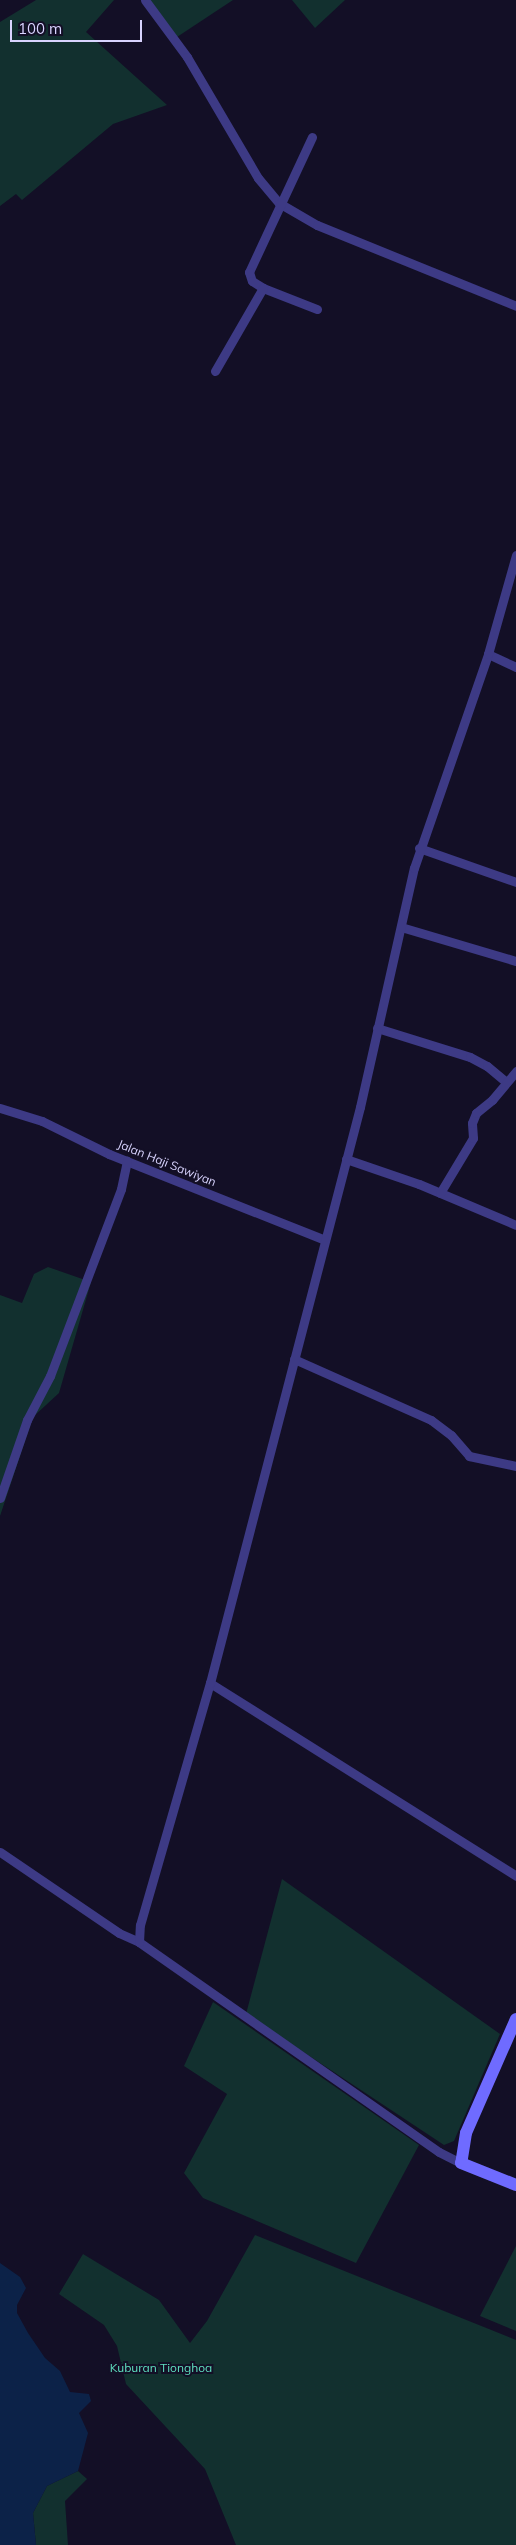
<!DOCTYPE html>
<html>
<head>
<meta charset="utf-8">
<style>
	body { margin:0 }
	#map { position:relative; width:516px; height:2545px; overflow:hidden; background:#130f26; font-family:Mulish,sans-serif }
	div>[style] { position:absolute }
	.green>* { inset:0; background:#12302f }
	.water>* { inset:0; background:#0c2248 }
	.street>* { height:9px; margin:-4.5px; padding:0 4.5px; transform-origin:4.5px; border-radius:4.5px; background:#3d3a85 }
	.secondary>* { height:12px; margin:-6px; padding:0 6px; transform-origin:6px; border-radius:6px; background:#6f6bff }
	span { translate:-50% -50%; white-space:nowrap; text-align:center; line-height:1.15; -webkit-text-stroke:4px #130f26; paint-order:stroke }
	.street-label { font-size:12px; color:#d9d4ff }
	.park-label { font-size:12px; color:#5fe0c0 }
	.scale { position:absolute; left:10px; top:20px; width:132px; height:22px; box-sizing:border-box; border:2px solid #d9d4ff; border-top:0; padding-left:6px; font-size:15px; line-height:18px; white-space:nowrap; color:#d9d4ff; -webkit-text-stroke:4px #130f26; paint-order:stroke }
</style>
</head>
<body>
<div id="map">
	<div class="green">
		<i style="clip-path:polygon(36px 0,114px 0,86px 32px,167px 105px,113px 124px,22px 200px,16px 194px,0 206px,0 22px)"></i>
		<i style="clip-path:polygon(147px 0,233px 0,177px 37px)"></i>
		<i style="clip-path:polygon(292px 0,345px 0,315px 28px)"></i>
		<i style="clip-path:polygon(48px 1267px,91px 1282px,59px 1393px,33px 1417px,0 1516px,0 1295px,22px 1303px,34px 1274px)"></i>
		<i style="clip-path:polygon(282px 1879px,500px 2034px,454px 2141px,444px 2145px,246px 2014px)"></i>
		<i style="clip-path:polygon(213px 2002px,419px 2145px,356px 2263px,203px 2198px,184px 2173px,227px 2094px,184px 2066px)"></i>
		<i style="clip-path:polygon(255px 2235px,516px 2340px,516px 2545px,236px 2545px,205px 2469px,126px 2384px,117px 2346px,104px 2325px,59px 2294px,83px 2254px,159px 2300px,190px 2343px,207px 2321px)"></i>
		<i style="clip-path:polygon(516px 2246px,516px 2331px,480px 2316px)"></i>
		<i style="clip-path:polygon(78px 2471px,87px 2479px,65px 2501px,68px 2545px,36px 2545px,33px 2513px,47px 2486px)"></i>
	</div>
	<div class="water">
		<i style="clip-path:polygon(0 2263px,20px 2277px,26px 2288px,17px 2305px,17px 2313px,28px 2333px,45px 2358px,60px 2371px,70px 2392px,89px 2394px,91px 2401px,79px 2413px,88px 2433px,78px 2471px,47px 2486px,33px 2513px,36px 2545px,0 2545px)"></i>
	</div>
	<div class="street">
		<i style="left:145px;top:0;width:71px;rotate:53.6deg"></i>
		<i style="left:187px;top:57px;width:140px;rotate:59.6deg"></i>
		<i style="left:258px;top:178px;width:33px;rotate:50deg"></i>
		<i style="left:279px;top:203px;width:44px;rotate:30.1deg"></i>
		<i style="left:317px;top:225px;width:215px;rotate:22.1deg"></i>
		<i style="left:312px;top:137px;width:149px;rotate:115deg"></i>
		<i style="left:249px;top:272px;width:9px;rotate:72deg"></i>
		<i style="left:252px;top:281px;width:13px;rotate:32deg"></i>
		<i style="left:263px;top:288px;width:58px;rotate:21.3deg"></i>
		<i style="left:215px;top:371px;width:96px;rotate:-60deg"></i>
		<i style="left:488px;top:654px;width:31px;rotate:25deg"></i>
		<i style="left:419px;top:848px;width:103px;rotate:19.3deg"></i>
		<i style="left:401px;top:927px;width:120px;rotate:16.5deg"></i>
		<i style="left:377px;top:1028px;width:97px;rotate:17.3deg"></i>
		<i style="left:470px;top:1057px;width:19px;rotate:28deg"></i>
		<i style="left:487px;top:1066px;width:25px;rotate:40deg"></i>
		<i style="left:0;top:1108px;width:44px;rotate:17.2deg"></i>
		<i style="left:42px;top:1121px;width:75px;rotate:26.2deg"></i>
		<i style="left:109px;top:1154px;width:232px;rotate:21.7deg"></i>
		<i style="left:346px;top:1159px;width:77px;rotate:18.9deg"></i>
		<i style="left:419px;top:1184px;width:105px;rotate:22.9deg"></i>
		<i style="left:440px;top:1193px;width:64px;rotate:-59deg"></i>
		<i style="left:473px;top:1138px;width:15px;rotate:-94deg"></i>
		<i style="left:472px;top:1123px;width:11px;rotate:-68deg"></i>
		<i style="left:476px;top:1113px;width:21px;rotate:-39deg"></i>
		<i style="left:492px;top:1100px;width:38px;rotate:-50deg"></i>
		<i style="left:294px;top:1359px;width:150px;rotate:24deg"></i>
		<i style="left:431px;top:1420px;width:25px;rotate:37deg"></i>
		<i style="left:451px;top:1435px;width:28px;rotate:49deg"></i>
		<i style="left:469px;top:1456px;width:48px;rotate:12deg"></i>
		<i style="left:0;top:1498px;width:83px;rotate:-70.9deg"></i>
		<i style="left:27px;top:1420px;width:50px;rotate:-62.4deg"></i>
		<i style="left:50px;top:1376px;width:200px;rotate:-69.2deg"></i>
		<i style="left:121px;top:1189px;width:29px;rotate:-78deg"></i>
		<i style="left:210px;top:1683px;width:362px;rotate:32.2deg"></i>
		<i style="left:0;top:1852px;width:144px;rotate:34.2deg"></i>
		<i style="left:119px;top:1933px;width:22px;rotate:24deg"></i>
		<i style="left:139px;top:1942px;width:366px;rotate:35deg"></i>
		<i style="left:439px;top:2152px;width:25px;rotate:27deg"></i>
		<i style="left:139px;top:1942px;width:17px;rotate:-87deg"></i>
		<i style="left:140px;top:1925px;width:252px;rotate:-73.9deg"></i>
		<i style="left:210px;top:1683px;width:595px;rotate:-75.4deg"></i>
		<i style="left:360px;top:1107px;width:245px;rotate:-77.3deg"></i>
		<i style="left:414px;top:868px;width:226px;rotate:-70.9deg"></i>
		<i style="left:488px;top:654px;width:103px;rotate:-74.2deg"></i>
	</div>
	<div class="secondary">
		<i style="left:516px;top:2019px;width:124px;rotate:113.7deg"></i>
		<i style="left:466px;top:2133px;width:30px;rotate:99deg"></i>
		<i style="left:461px;top:2163px;width:59px;rotate:21.8deg"></i>
	</div>
	<div class="street-label">
		<span style="left:167px;top:1163px;rotate:22deg">Jalan Haji Sawiyan</span>
	</div>
	<div class="park-label">
		<span style="left:161px;top:2368px">Kuburan Tionghoa</span>
	</div>
	<div class="scale">100 m</div>
</div>
</body>
</html>
